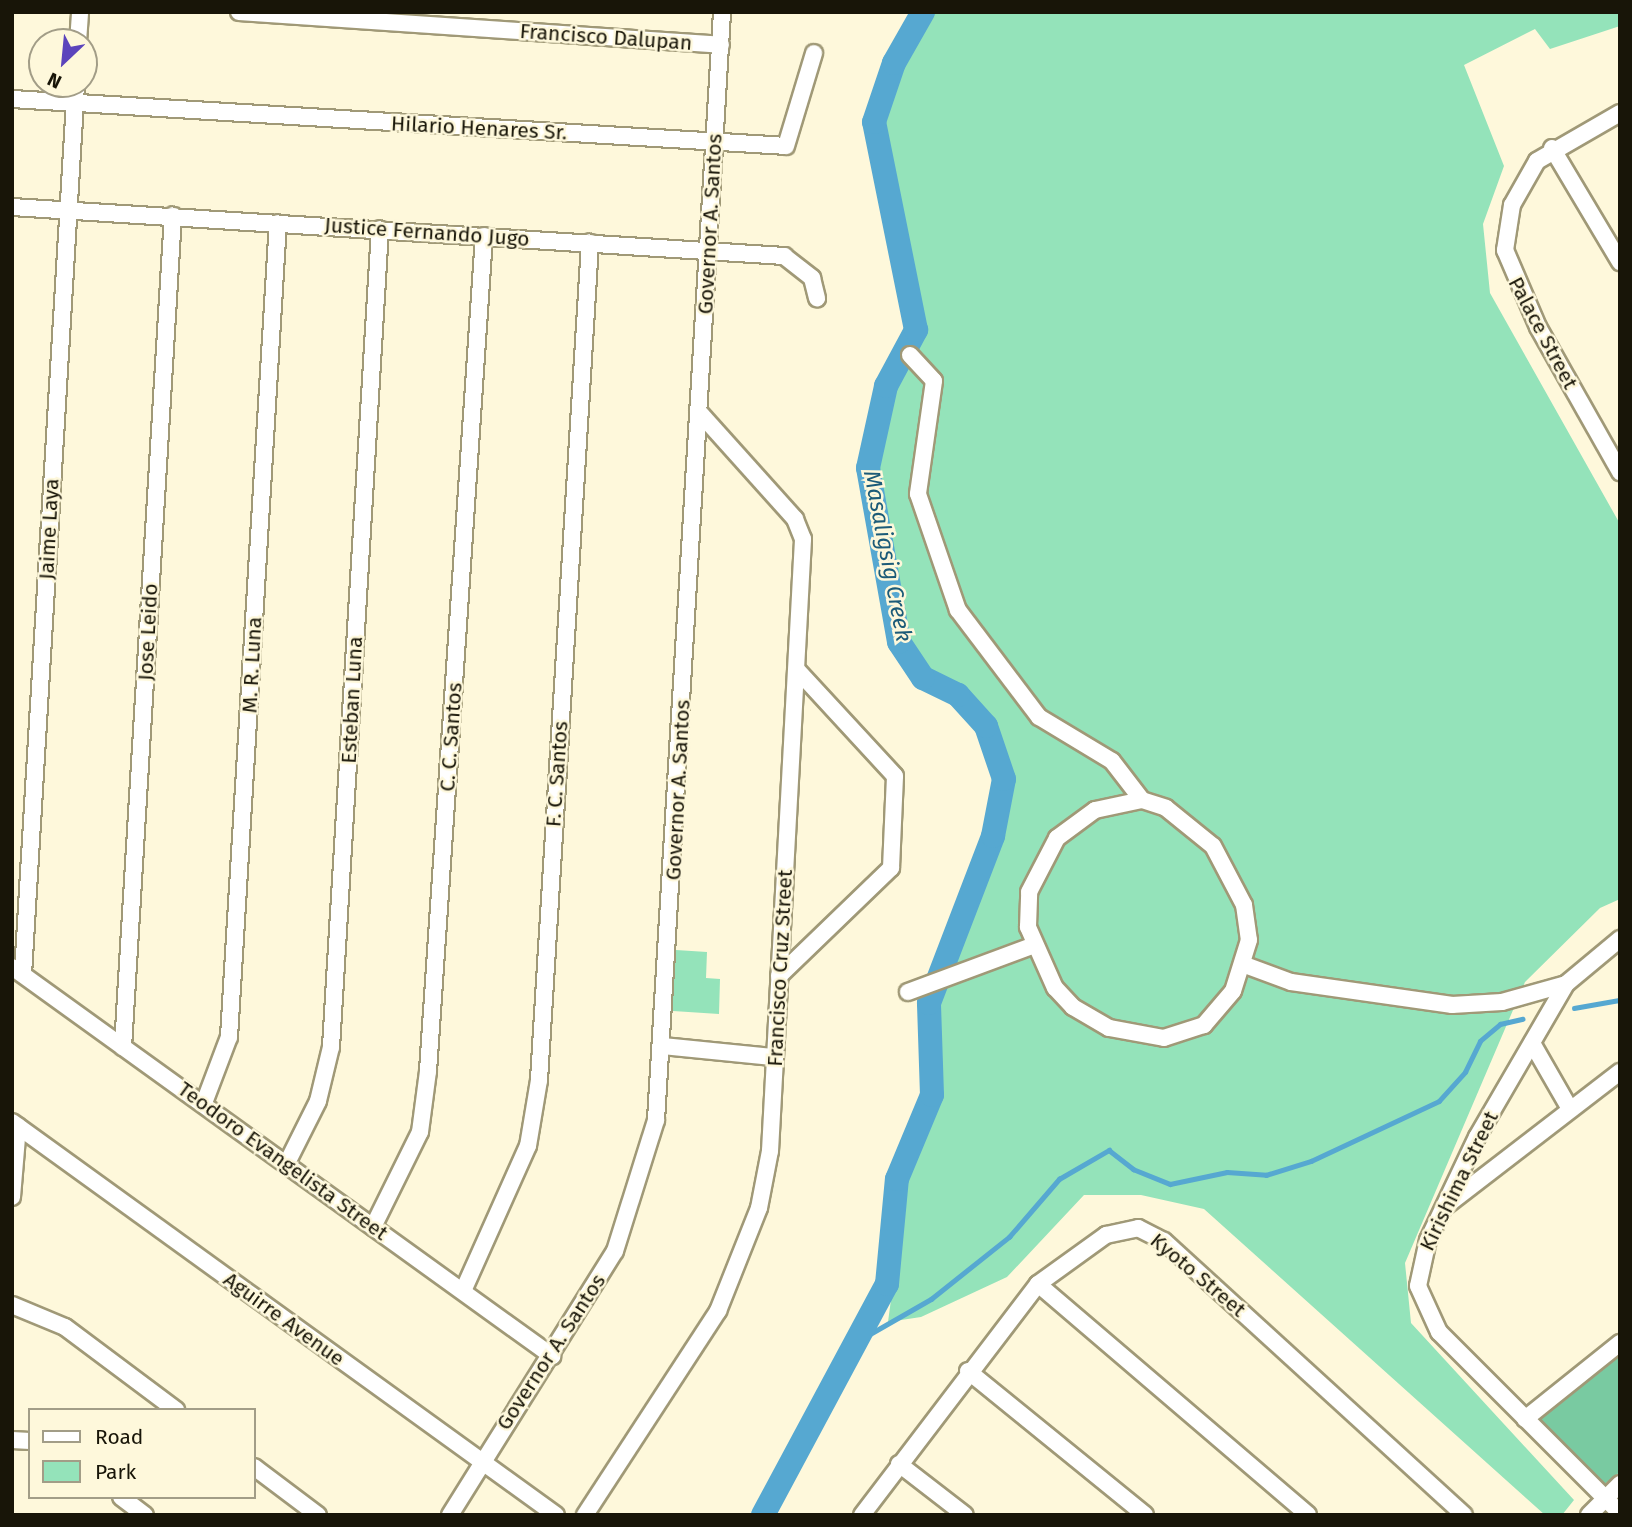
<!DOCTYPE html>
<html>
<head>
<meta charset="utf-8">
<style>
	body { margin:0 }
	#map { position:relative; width:1632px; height:1527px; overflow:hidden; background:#fef8db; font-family:"Fira Sans",sans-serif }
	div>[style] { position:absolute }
	.green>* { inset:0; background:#94e3ba }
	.forest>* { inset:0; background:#79caa1 }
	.stream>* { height:4.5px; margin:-2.25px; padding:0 2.25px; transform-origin:2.25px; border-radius:2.25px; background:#56a8d1 }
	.river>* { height:24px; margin:-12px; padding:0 12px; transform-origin:12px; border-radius:12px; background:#56a8d1 }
	.roads { filter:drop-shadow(2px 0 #a09977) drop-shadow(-2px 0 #a09977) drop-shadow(0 2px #a09977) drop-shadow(0 -2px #a09977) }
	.minor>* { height:16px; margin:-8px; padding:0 8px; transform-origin:8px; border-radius:8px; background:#fff }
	span { translate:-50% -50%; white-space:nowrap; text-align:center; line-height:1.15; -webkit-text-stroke:5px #fef8db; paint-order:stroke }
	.street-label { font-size:21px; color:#181508 }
	.water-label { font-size:23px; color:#1c5b78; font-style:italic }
	.frame { position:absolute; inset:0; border:14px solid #181508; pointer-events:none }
	.legend { position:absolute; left:28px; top:1408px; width:228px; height:91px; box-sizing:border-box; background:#fef8db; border:2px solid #a29d87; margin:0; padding:9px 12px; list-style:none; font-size:21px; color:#181508 }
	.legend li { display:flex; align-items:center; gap:14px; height:35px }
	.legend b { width:35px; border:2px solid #a29d87 }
	.north { position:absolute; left:28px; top:28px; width:70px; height:70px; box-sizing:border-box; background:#fef8db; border:2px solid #a29d87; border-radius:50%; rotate:206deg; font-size:19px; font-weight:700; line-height:28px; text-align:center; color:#181508 }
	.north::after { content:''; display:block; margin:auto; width:24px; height:32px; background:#5b44bc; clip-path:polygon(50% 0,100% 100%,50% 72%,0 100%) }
</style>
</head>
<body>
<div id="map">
	<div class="green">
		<i style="clip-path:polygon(923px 12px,1620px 12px,1620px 26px,1550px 49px,1535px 29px,1464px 65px,1504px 166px,1483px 224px,1490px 293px,1620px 524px,1620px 899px,1600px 908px,1525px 982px,1405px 1263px,1411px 1323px,1574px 1500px,1562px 1515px,1545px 1515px,1204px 1209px,1141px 1195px,1084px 1195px,1007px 1277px,921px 1317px,888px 1322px,907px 1181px,942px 1096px,929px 1003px,993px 836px,1004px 779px,986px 726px,958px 695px,923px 678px,899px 642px,868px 468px,886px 386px,916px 330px,874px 122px,894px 63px)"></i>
		<i style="clip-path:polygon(676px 950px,707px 952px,706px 978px,720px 979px,719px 1014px,673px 1011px,668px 1002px)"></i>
	</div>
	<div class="forest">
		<i style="clip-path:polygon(1620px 1354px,1620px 1472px,1602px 1486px,1537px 1420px)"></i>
	</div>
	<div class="stream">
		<i style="left:1574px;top:1008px;width:47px;rotate:-9.9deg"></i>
		<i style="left:849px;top:1346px;width:95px;rotate:-29.8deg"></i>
		<i style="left:931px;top:1299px;width:100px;rotate:-38.5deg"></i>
		<i style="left:1009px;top:1237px;width:77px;rotate:-49.2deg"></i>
		<i style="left:1059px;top:1179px;width:58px;rotate:-30.1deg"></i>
		<i style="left:1109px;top:1150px;width:31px;rotate:38deg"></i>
		<i style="left:1133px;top:1169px;width:40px;rotate:22deg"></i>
		<i style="left:1170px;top:1184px;width:58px;rotate:-11.9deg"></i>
		<i style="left:1227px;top:1172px;width:39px;rotate:4deg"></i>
		<i style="left:1266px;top:1175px;width:47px;rotate:-17.3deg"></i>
		<i style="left:1311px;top:1161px;width:141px;rotate:-25.1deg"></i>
		<i style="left:1439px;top:1101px;width:39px;rotate:-48deg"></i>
		<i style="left:1465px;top:1072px;width:34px;rotate:-64deg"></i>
		<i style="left:1480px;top:1041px;width:26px;rotate:-40deg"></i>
		<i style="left:1500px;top:1024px;width:23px;rotate:-13deg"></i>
	</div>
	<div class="river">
		<i style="left:763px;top:1515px;width:262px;rotate:-61.8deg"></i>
		<i style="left:887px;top:1284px;width:105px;rotate:-84.6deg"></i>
		<i style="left:897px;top:1179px;width:91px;rotate:-67.4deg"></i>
		<i style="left:932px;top:1095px;width:92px;rotate:-91.9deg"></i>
		<i style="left:929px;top:1003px;width:179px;rotate:-69deg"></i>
		<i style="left:993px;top:836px;width:58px;rotate:-79.1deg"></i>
		<i style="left:1004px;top:779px;width:56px;rotate:-108.8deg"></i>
		<i style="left:986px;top:726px;width:42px;rotate:-132.1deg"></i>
		<i style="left:958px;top:695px;width:39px;rotate:-154deg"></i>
		<i style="left:923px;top:678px;width:43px;rotate:-123.7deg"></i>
		<i style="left:899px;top:642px;width:177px;rotate:-100.1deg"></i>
		<i style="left:868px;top:468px;width:84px;rotate:-77.6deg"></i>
		<i style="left:886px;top:386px;width:64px;rotate:-61.8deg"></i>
		<i style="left:916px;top:330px;width:212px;rotate:-101.4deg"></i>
		<i style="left:874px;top:122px;width:62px;rotate:-71.3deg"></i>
		<i style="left:894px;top:63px;width:59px;rotate:-60.4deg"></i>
	</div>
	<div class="roads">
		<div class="minor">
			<i style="left:239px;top:12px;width:483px;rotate:3.9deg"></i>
			<i style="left:78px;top:42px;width:30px;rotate:-86deg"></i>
			<i style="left:12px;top:99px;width:775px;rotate:3.47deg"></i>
			<i style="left:786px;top:146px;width:97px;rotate:-73.2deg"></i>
			<i style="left:1620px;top:113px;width:96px;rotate:150deg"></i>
			<i style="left:1537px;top:161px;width:51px;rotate:119.6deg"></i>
			<i style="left:1512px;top:205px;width:46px;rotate:98.8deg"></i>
			<i style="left:1505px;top:250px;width:84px;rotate:66.8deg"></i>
			<i style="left:1538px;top:327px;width:167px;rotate:60.5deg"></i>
			<i style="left:1552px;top:148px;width:133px;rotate:59.2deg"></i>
			<i style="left:12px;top:207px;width:774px;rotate:3.63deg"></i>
			<i style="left:784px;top:256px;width:36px;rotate:38deg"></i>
			<i style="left:812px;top:278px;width:21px;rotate:76deg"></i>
			<i style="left:910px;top:355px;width:35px;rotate:47deg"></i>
			<i style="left:934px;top:381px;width:114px;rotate:98.1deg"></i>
			<i style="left:918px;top:494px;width:123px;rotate:71deg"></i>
			<i style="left:958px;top:610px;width:134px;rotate:52.9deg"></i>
			<i style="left:1039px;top:717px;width:85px;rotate:31.1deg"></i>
			<i style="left:1112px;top:761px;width:49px;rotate:52.4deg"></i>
			<i style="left:1142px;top:800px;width:25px;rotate:18deg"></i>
			<i style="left:1166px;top:808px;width:60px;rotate:39deg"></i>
			<i style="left:1213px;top:846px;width:67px;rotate:62.3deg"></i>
			<i style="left:1244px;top:905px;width:35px;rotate:82deg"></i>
			<i style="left:1249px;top:940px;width:53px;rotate:107.4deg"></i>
			<i style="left:1233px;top:991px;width:45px;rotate:130.5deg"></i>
			<i style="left:1204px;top:1025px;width:42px;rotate:162deg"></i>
			<i style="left:1164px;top:1038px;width:56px;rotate:-169.7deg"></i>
			<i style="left:1109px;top:1028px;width:42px;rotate:-149.7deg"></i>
			<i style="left:1073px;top:1007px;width:26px;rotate:-133deg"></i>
			<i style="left:1055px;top:988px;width:67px;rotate:-113.9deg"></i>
			<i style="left:1028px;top:927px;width:35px;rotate:-88deg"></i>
			<i style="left:1029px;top:892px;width:61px;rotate:-62.6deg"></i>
			<i style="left:1057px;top:838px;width:47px;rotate:-36.4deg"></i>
			<i style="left:1095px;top:810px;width:48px;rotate:-12deg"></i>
			<i style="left:1620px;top:939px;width:70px;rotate:140.2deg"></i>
			<i style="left:1566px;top:984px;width:177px;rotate:120.2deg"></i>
			<i style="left:1477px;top:1137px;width:114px;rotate:115.4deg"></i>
			<i style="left:1428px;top:1240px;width:47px;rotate:102.3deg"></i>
			<i style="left:1418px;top:1286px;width:51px;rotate:65.5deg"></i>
			<i style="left:1439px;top:1332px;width:256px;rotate:45deg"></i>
			<i style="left:1245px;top:965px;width:49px;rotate:20.3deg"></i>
			<i style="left:1291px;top:982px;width:163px;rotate:8.1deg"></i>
			<i style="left:1452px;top:1005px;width:50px;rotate:-3.4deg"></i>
			<i style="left:1502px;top:1002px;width:66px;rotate:-15.7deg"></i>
			<i style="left:12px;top:967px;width:666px;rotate:35.77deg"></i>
			<i style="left:23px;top:974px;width:892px;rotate:-86.59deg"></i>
			<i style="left:779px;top:976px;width:156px;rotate:-44deg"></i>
			<i style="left:891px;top:868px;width:92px;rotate:-87.5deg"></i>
			<i style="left:895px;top:776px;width:143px;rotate:-132.7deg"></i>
			<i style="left:908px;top:992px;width:132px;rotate:-20.4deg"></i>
			<i style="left:1532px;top:1043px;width:76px;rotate:60.1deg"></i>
			<i style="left:663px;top:1046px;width:112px;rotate:5.7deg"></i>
			<i style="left:123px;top:1047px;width:833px;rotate:-86.56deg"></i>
			<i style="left:204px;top:1103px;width:71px;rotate:-69.3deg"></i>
			<i style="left:229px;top:1037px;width:815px;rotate:-86.56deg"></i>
			<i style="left:12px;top:1122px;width:671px;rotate:35.85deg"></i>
			<i style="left:287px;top:1163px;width:69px;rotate:-63.4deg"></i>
			<i style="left:318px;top:1101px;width:56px;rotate:-76.5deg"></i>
			<i style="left:331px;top:1047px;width:819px;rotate:-86.57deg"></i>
			<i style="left:12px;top:1197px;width:71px;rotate:-85.2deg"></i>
			<i style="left:1447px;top:1205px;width:218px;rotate:-37.6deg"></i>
			<i style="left:373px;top:1227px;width:106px;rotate:-63.7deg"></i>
			<i style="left:420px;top:1132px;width:62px;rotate:-82.5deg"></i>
			<i style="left:428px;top:1071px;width:837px;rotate:-86.16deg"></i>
			<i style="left:1038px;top:1284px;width:355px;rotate:40.5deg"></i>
			<i style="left:463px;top:1291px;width:159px;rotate:-65.9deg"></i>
			<i style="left:528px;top:1146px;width:67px;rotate:-80.5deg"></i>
			<i style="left:539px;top:1080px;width:839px;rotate:-86.51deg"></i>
			<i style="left:12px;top:1305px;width:57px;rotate:22.5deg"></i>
			<i style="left:65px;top:1327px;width:139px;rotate:36.8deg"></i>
			<i style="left:968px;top:1371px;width:228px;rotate:39.1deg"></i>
			<i style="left:1525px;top:1419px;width:122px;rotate:-38.7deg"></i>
			<i style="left:12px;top:1440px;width:18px;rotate:3deg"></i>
			<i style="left:899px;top:1464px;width:83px;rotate:37.7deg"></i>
			<i style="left:254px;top:1467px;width:80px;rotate:36.9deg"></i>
			<i style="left:121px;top:1497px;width:30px;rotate:37deg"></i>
			<i style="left:450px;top:1515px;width:311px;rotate:-58deg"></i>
			<i style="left:615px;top:1251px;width:137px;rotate:-72.6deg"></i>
			<i style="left:656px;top:1120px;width:1110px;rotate:-86.59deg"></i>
			<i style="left:585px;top:1515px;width:244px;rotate:-56.9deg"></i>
			<i style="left:718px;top:1311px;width:111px;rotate:-68.3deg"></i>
			<i style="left:759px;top:1208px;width:58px;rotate:-79.1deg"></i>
			<i style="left:770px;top:1151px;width:613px;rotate:-86.91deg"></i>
			<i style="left:803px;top:539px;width:22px;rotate:-112deg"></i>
			<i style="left:795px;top:519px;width:144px;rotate:-131.9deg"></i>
			<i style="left:862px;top:1515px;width:290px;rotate:-52.7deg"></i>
			<i style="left:1038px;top:1284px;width:84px;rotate:-35.8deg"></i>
			<i style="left:1106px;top:1235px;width:33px;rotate:-12deg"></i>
			<i style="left:1138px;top:1228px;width:29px;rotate:27deg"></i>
			<i style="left:1164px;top:1241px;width:406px;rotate:42.4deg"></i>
			<i style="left:1589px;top:1515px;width:44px;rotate:-45deg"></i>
		</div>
	</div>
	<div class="street-label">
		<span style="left:606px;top:37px;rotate:4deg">Francisco Dalupan</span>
		<span style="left:479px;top:128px;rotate:3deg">Hilario Henares Sr.</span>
		<span style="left:710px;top:224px;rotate:-87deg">Governor A. Santos</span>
		<span style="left:427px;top:232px;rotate:4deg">Justice Fernando Jugo</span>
		<span style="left:1543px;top:333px;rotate:62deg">Palace Street</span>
		<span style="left:49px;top:529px;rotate:-87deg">Jaime Laya</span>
		<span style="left:148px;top:632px;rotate:-87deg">Jose Leido</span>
		<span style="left:252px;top:665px;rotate:-87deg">M. R. Luna</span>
		<span style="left:352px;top:700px;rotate:-87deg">Esteban Luna</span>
		<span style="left:451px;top:737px;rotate:-86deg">C. C. Santos</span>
		<span style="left:557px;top:774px;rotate:-86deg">F. C. Santos</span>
		<span style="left:678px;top:790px;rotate:-87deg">Governor A. Santos</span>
		<span style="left:780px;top:968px;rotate:-87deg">Francisco Cruz Street</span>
		<span style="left:283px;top:1161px;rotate:36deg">Teodoro Evangelista Street</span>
		<span style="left:1459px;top:1181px;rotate:-64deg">Kirishima Street</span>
		<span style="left:1198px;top:1275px;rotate:40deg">Kyoto Street</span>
		<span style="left:284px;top:1319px;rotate:36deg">Aguirre Avenue</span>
		<span style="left:551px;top:1352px;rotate:-57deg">Governor A. Santos</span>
	</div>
	<div class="water-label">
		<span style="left:888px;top:556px;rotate:79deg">Masaligsig Creek</span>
	</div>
	<div class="frame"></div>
	<ul class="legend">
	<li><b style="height:9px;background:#fff"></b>Road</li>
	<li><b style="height:19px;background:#94e3ba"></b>Park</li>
	</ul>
	<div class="north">N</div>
</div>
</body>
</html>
